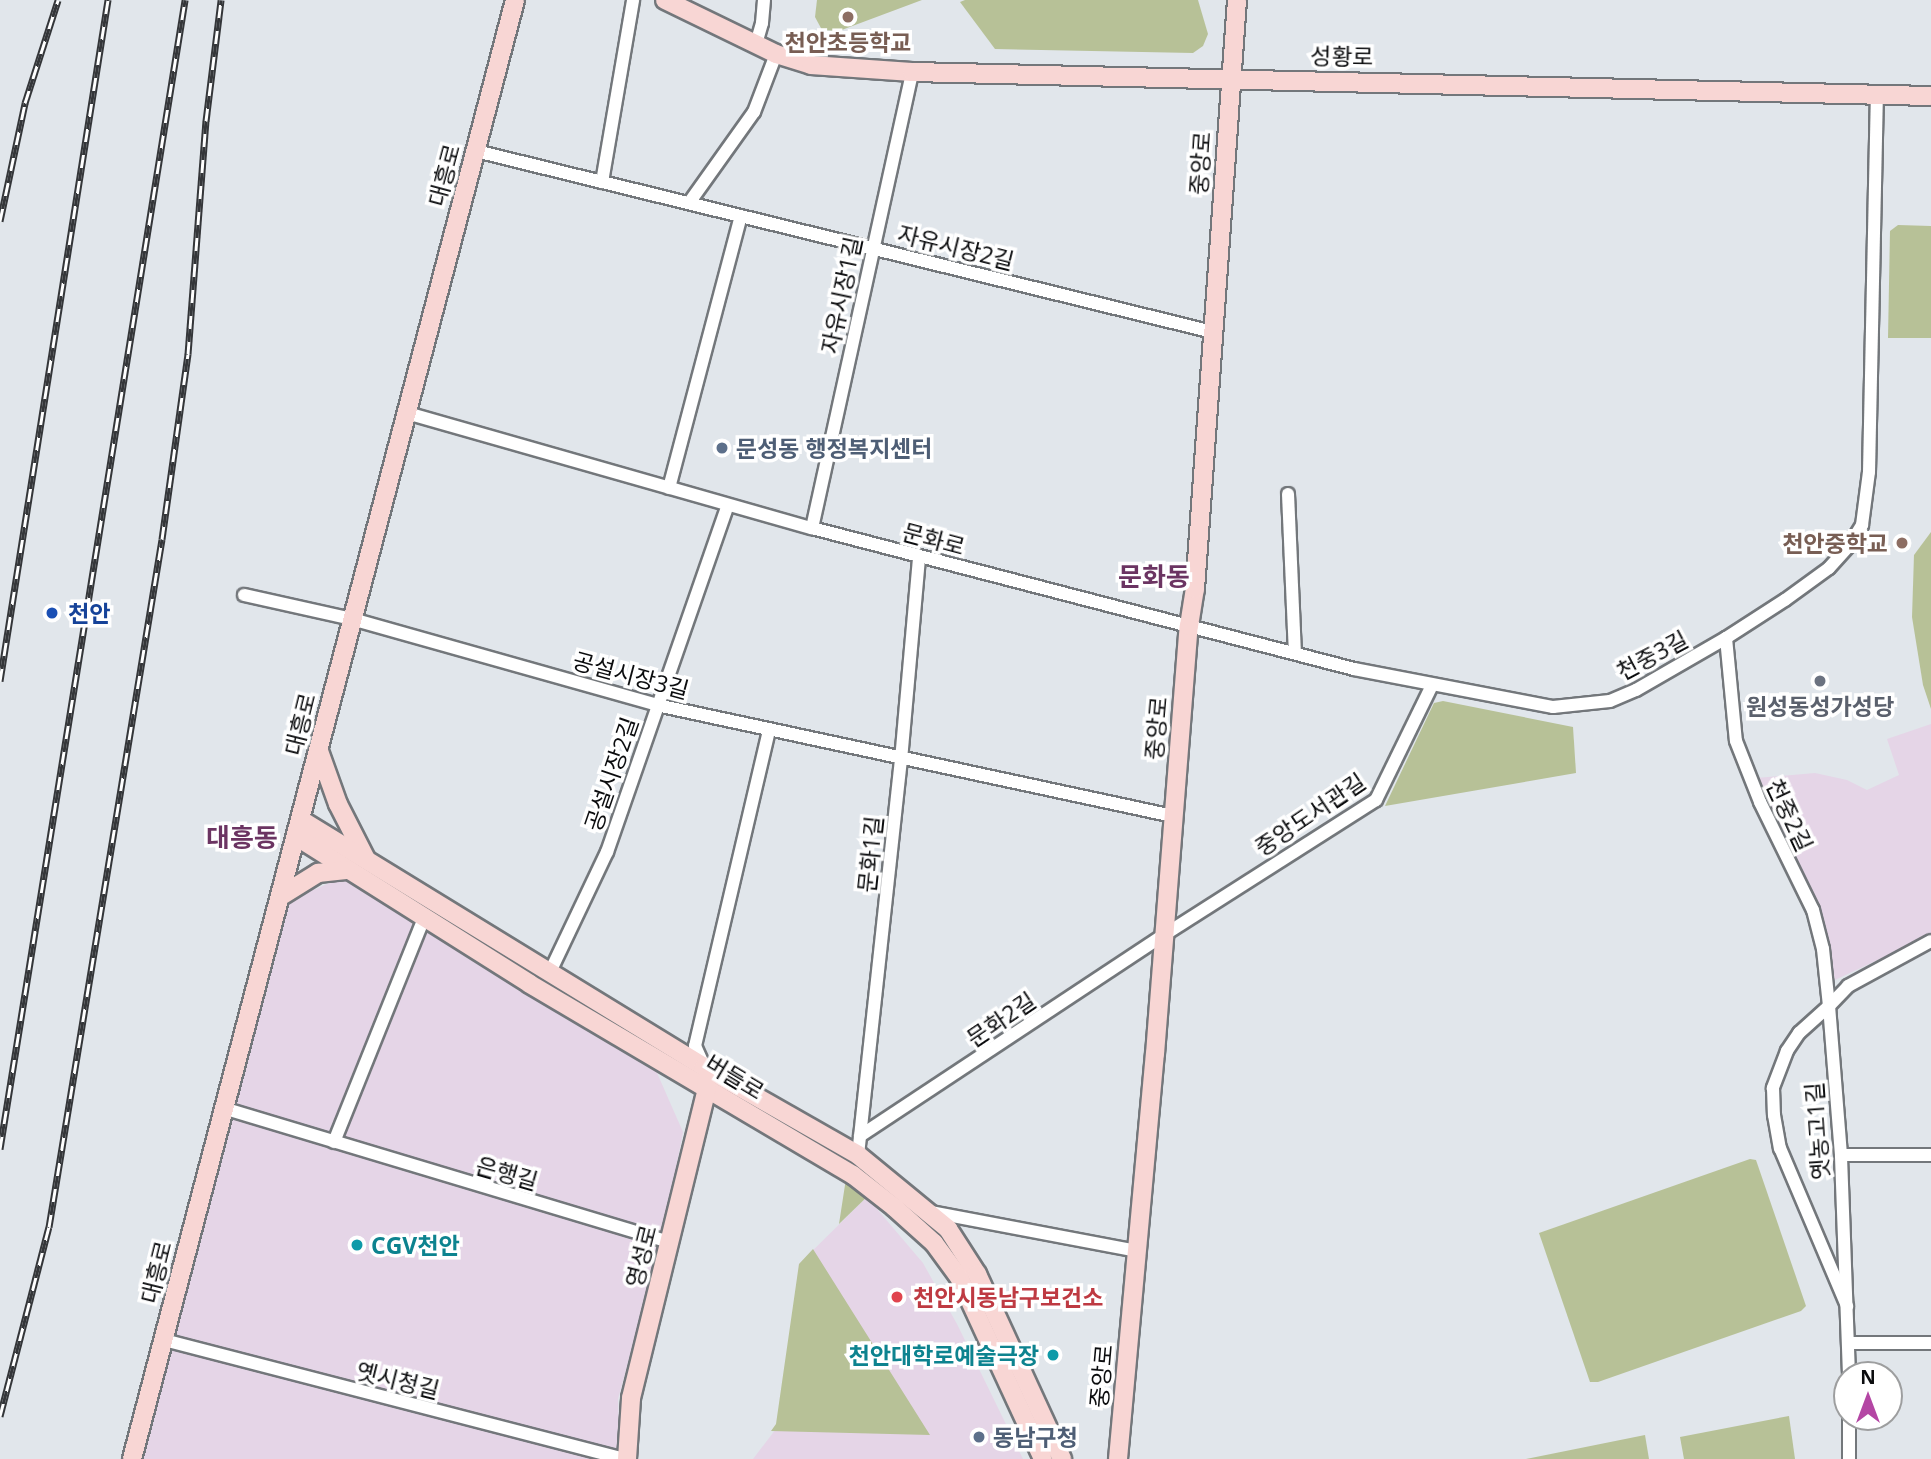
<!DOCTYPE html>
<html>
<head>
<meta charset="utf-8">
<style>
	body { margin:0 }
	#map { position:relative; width:1931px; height:1459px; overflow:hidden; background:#e1e6eb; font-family:"Open Sans","Noto Sans KR",sans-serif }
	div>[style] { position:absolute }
	.commercial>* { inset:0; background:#e5d5e7 }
	.green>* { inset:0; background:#b7c197 }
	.roads { filter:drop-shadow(2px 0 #73777b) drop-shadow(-2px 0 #73777b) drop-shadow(0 2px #73777b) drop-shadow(0 -2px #73777b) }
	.street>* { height:12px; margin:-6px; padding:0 6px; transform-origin:6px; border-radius:6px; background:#fff }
	.secondary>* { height:18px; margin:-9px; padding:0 9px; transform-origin:9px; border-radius:9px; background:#f8d6d4 }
	.rail>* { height:7px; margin-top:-3.5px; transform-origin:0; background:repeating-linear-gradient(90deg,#fff 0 13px,#343639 0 26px); box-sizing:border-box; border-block:2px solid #343639 }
	.dots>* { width:19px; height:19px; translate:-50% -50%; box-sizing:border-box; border:4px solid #fff; border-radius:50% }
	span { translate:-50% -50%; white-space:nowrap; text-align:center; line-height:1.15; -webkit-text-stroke:7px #fff; paint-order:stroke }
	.education-label { font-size:23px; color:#785e54; font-weight:700 }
	.right { translate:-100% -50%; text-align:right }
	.street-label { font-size:23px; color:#0b0c0e }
	.service-label { font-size:23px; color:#4e5e75; font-weight:700 }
	.left { translate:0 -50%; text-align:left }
	.transit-label { font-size:23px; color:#164399; font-weight:700 }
	.worship-label { font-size:23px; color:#5b616d; font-weight:700 }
	.culture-label { font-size:23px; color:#0d838f; font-weight:700 }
	.health-label { font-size:23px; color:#be3a42; font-weight:700 }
	.quarter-label { font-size:26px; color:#6b3462; font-weight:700 }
	.north { position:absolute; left:1833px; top:1361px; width:70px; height:70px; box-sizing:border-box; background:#fff; border:2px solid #9d9e9f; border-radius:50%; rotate:0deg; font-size:19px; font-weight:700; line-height:28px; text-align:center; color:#0b0c0e }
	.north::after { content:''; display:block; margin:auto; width:24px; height:32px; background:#b446a4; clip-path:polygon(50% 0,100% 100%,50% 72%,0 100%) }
</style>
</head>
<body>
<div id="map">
	<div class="commercial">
		<i style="clip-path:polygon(1931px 724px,1931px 935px,1835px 980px,1814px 895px,1756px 778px,1815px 773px,1847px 780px,1867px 790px,1899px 775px,1887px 739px)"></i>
		<i style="clip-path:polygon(344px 876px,654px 1066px,683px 1132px,664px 1231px,618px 1399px,620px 1459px,139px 1459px,285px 908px,295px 892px,316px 889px)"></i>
		<i style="clip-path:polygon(873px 1191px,877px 1209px,923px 1263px,957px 1324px,1023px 1459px,753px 1459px,779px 1425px,799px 1264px)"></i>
	</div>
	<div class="green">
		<i style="clip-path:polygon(817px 0,922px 0,839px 31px,822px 30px,815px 17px)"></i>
		<i style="clip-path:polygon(965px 0,1198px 0,1208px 34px,1203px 46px,1193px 53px,995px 49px,960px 2px)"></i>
		<i style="clip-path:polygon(1898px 225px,1931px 226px,1931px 338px,1888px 338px,1890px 231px)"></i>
		<i style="clip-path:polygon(1931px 532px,1931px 709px,1923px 685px,1912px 617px,1914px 555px)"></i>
		<i style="clip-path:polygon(1443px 701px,1573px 727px,1576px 773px,1385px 806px,1434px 703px)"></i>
		<i style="clip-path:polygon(1750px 1159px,1756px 1160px,1806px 1306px,1801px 1311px,1598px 1382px,1590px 1382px,1539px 1233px)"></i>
		<i style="clip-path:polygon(847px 1172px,873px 1191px,839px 1224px)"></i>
		<i style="clip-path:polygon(813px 1249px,930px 1435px,771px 1431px,776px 1424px,799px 1264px)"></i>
		<i style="clip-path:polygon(1789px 1416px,1795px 1459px,1684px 1459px,1680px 1437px)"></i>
		<i style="clip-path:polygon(1645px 1435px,1649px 1459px,1526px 1459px)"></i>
	</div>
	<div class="roads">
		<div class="street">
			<i style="left:756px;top:44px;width:22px;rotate:-74deg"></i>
			<i style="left:762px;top:23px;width:23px;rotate:-85deg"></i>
			<i style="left:476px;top:151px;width:759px;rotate:13.8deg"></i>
			<i style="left:602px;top:182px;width:185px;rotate:-80.3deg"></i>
			<i style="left:689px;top:203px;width:112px;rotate:-54.5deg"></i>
			<i style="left:754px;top:112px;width:62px;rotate:-69.2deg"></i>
			<i style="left:407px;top:413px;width:421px;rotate:15.9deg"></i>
			<i style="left:812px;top:528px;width:560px;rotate:14.58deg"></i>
			<i style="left:1354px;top:669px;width:203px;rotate:10.8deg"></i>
			<i style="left:1553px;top:707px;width:57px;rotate:-6deg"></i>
			<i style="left:1610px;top:701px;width:28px;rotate:-23deg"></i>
			<i style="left:1636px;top:690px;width:104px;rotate:-30deg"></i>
			<i style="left:1726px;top:638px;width:70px;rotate:-32.8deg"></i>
			<i style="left:1785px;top:600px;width:54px;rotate:-36deg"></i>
			<i style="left:1829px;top:568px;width:30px;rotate:-48deg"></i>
			<i style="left:1849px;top:546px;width:25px;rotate:-58deg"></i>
			<i style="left:1862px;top:525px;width:53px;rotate:-82.5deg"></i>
			<i style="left:1869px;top:472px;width:377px;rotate:-88.8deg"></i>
			<i style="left:669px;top:488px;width:281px;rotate:-75.2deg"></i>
			<i style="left:1288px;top:494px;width:158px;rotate:87.5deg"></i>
			<i style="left:812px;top:528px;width:467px;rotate:-77.6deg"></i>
			<i style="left:244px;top:595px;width:111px;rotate:12.5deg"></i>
			<i style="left:352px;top:619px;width:317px;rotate:15.7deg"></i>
			<i style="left:657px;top:705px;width:528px;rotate:12.14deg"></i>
			<i style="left:1726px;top:638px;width:103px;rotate:84.5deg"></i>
			<i style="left:1736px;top:741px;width:66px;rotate:68.5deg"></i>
			<i style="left:1760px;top:802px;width:120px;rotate:63.9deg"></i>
			<i style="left:1813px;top:910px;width:40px;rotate:75.6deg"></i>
			<i style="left:1823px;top:949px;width:57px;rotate:84deg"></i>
			<i style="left:1829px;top:1006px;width:40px;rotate:138deg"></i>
			<i style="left:1799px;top:1033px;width:22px;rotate:124deg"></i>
			<i style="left:1787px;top:1051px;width:40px;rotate:111deg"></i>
			<i style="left:1773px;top:1088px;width:27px;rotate:88deg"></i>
			<i style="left:1774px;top:1115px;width:34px;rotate:80deg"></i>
			<i style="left:1780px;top:1148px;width:172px;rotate:67deg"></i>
			<i style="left:550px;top:972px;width:133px;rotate:-64.6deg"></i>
			<i style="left:607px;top:852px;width:367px;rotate:-70.8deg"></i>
			<i style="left:704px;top:1066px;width:22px;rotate:-114deg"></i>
			<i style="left:695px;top:1046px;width:325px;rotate:-76.8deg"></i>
			<i style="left:223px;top:1108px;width:466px;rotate:16.7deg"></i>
			<i style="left:860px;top:1136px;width:364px;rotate:-33.5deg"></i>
			<i style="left:1164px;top:935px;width:251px;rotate:-32.5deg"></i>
			<i style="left:1376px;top:800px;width:128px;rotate:-64deg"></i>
			<i style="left:334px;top:1142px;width:241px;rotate:-68.1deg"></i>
			<i style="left:858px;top:1155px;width:397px;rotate:-83.8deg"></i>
			<i style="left:901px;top:760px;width:204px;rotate:-84.9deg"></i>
			<i style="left:1841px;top:1155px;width:90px"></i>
			<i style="left:931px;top:1212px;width:210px;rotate:10.7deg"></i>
			<i style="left:164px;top:1340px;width:474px;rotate:14.5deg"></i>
			<i style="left:1849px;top:1343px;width:82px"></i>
			<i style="left:1849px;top:1375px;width:220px;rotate:-92.1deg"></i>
			<i style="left:1841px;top:1155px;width:149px;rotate:-94.6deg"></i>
			<i style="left:1829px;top:1006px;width:28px;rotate:-46deg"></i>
			<i style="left:1848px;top:986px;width:94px;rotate:-28.5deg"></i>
			<i style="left:1849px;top:1459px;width:42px;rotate:-90deg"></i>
		</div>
		<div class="secondary">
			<i style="left:665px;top:0;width:123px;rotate:25.9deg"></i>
			<i style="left:776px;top:54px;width:37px;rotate:17deg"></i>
			<i style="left:811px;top:65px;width:101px;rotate:4deg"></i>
			<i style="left:912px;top:72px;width:1019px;rotate:1.35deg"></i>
			<i style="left:319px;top:751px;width:56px;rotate:70.3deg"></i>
			<i style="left:338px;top:804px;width:62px;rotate:63deg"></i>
			<i style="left:301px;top:820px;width:473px;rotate:31.5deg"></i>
			<i style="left:704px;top:1067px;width:177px;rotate:29.7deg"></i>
			<i style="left:858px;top:1155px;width:117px;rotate:39.4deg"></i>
			<i style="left:948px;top:1229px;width:54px;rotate:57.2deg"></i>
			<i style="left:977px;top:1274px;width:204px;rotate:65.3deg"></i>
			<i style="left:297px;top:837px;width:275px;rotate:32.2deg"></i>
			<i style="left:530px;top:984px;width:375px;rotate:30.6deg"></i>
			<i style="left:853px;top:1175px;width:52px;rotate:38deg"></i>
			<i style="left:894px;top:1207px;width:54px;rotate:42deg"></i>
			<i style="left:934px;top:1243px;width:42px;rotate:53.7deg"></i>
			<i style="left:959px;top:1277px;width:200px;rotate:65.2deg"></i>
			<i style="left:281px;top:896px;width:44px;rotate:-31.9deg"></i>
			<i style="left:318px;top:873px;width:28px;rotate:-6deg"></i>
			<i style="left:132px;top:1459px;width:1508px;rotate:-75.29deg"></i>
			<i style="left:627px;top:1459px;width:61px;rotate:-86.2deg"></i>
			<i style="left:631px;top:1398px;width:318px;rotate:-76.2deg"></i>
			<i style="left:707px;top:1089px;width:9px;rotate:-96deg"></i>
			<i style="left:1118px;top:1459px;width:407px;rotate:-84.8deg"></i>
			<i style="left:1155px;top:1054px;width:429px;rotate:-85.5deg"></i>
			<i style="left:1189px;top:626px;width:37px;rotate:-81deg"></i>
			<i style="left:1195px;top:589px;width:590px;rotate:-85.92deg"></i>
		</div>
	</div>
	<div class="rail">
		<i style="left:0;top:221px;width:121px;rotate:-78deg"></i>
		<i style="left:25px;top:103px;width:108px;rotate:-72.2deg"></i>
		<i style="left:0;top:681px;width:690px;rotate:-80.99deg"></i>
		<i style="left:0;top:1149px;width:1164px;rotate:-80.85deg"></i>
		<i style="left:0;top:1416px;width:195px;rotate:-75.5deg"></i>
		<i style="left:49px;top:1227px;width:697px;rotate:-80.67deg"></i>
		<i style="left:162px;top:539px;width:187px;rotate:-82deg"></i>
		<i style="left:188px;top:354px;width:234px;rotate:-85.6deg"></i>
		<i style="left:206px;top:121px;width:122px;rotate:-82.9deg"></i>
	</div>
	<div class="dots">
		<i style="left:848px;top:17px;background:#8d6e63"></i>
		<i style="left:722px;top:448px;background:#5c6f8a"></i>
		<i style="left:1902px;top:543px;background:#8d6e63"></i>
		<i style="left:52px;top:613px;background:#1a4fb4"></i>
		<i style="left:1820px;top:681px;background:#6b7280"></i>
		<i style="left:357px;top:1245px;background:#0f9aa8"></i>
		<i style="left:897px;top:1297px;background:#e0444e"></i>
		<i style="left:1053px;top:1355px;background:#0f9aa8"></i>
		<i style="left:979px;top:1437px;background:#5c6f8a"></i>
	</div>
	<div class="education-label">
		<span style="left:848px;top:42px">천안초등학교</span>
		<span class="right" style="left:1888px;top:543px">천안중학교</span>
	</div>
	<div class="street-label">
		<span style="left:1342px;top:56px;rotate:1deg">성황로</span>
		<span style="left:1200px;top:163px;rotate:-86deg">중앙로</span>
		<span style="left:444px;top:175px;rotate:-75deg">대흥로</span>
		<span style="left:956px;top:247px;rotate:14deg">자유시장2길</span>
		<span style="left:841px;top:295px;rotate:-78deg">자유시장1길</span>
		<span style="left:934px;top:539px;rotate:15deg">문화로</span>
		<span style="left:1652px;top:655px;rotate:-28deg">천중3길</span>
		<span style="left:631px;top:675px;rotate:15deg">공설시장3길</span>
		<span style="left:300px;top:724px;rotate:-76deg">대흥로</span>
		<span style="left:1156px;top:728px;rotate:-85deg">중앙로</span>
		<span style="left:611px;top:774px;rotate:-71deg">공설시장2길</span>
		<span style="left:1310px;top:814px;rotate:-34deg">중앙도서관길</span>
		<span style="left:1790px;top:815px;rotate:65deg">천중2길</span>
		<span style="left:870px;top:854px;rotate:-84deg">문화1길</span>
		<span style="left:1001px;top:1019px;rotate:-34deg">문화2길</span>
		<span style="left:735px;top:1077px;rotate:31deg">버들로</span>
		<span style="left:1817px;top:1131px;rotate:-94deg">옛농고1길</span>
		<span style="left:507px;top:1173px;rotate:16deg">은행길</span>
		<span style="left:641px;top:1256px;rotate:-76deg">영성로</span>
		<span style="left:156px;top:1272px;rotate:-76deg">대흥로</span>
		<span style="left:1101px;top:1376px;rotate:-85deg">중앙로</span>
		<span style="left:398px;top:1380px;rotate:14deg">옛시청길</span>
	</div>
	<div class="service-label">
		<span class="left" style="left:736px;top:448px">문성동 행정복지센터</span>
		<span class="left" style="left:993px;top:1437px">동남구청</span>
	</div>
	<div class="transit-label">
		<span class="left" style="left:68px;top:613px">천안</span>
	</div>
	<div class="worship-label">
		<span style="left:1820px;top:706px">원성동성가성당</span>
	</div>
	<div class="culture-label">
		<span class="left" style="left:371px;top:1245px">CGV천안</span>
		<span class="right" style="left:1039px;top:1355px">천안대학로예술극장</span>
	</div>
	<div class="health-label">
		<span class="left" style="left:913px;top:1297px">천안시동남구보건소</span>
	</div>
	<div class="quarter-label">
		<span style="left:1154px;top:577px">문화동</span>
		<span style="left:242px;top:838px">대흥동</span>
	</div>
	<div class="north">N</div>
</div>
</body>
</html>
